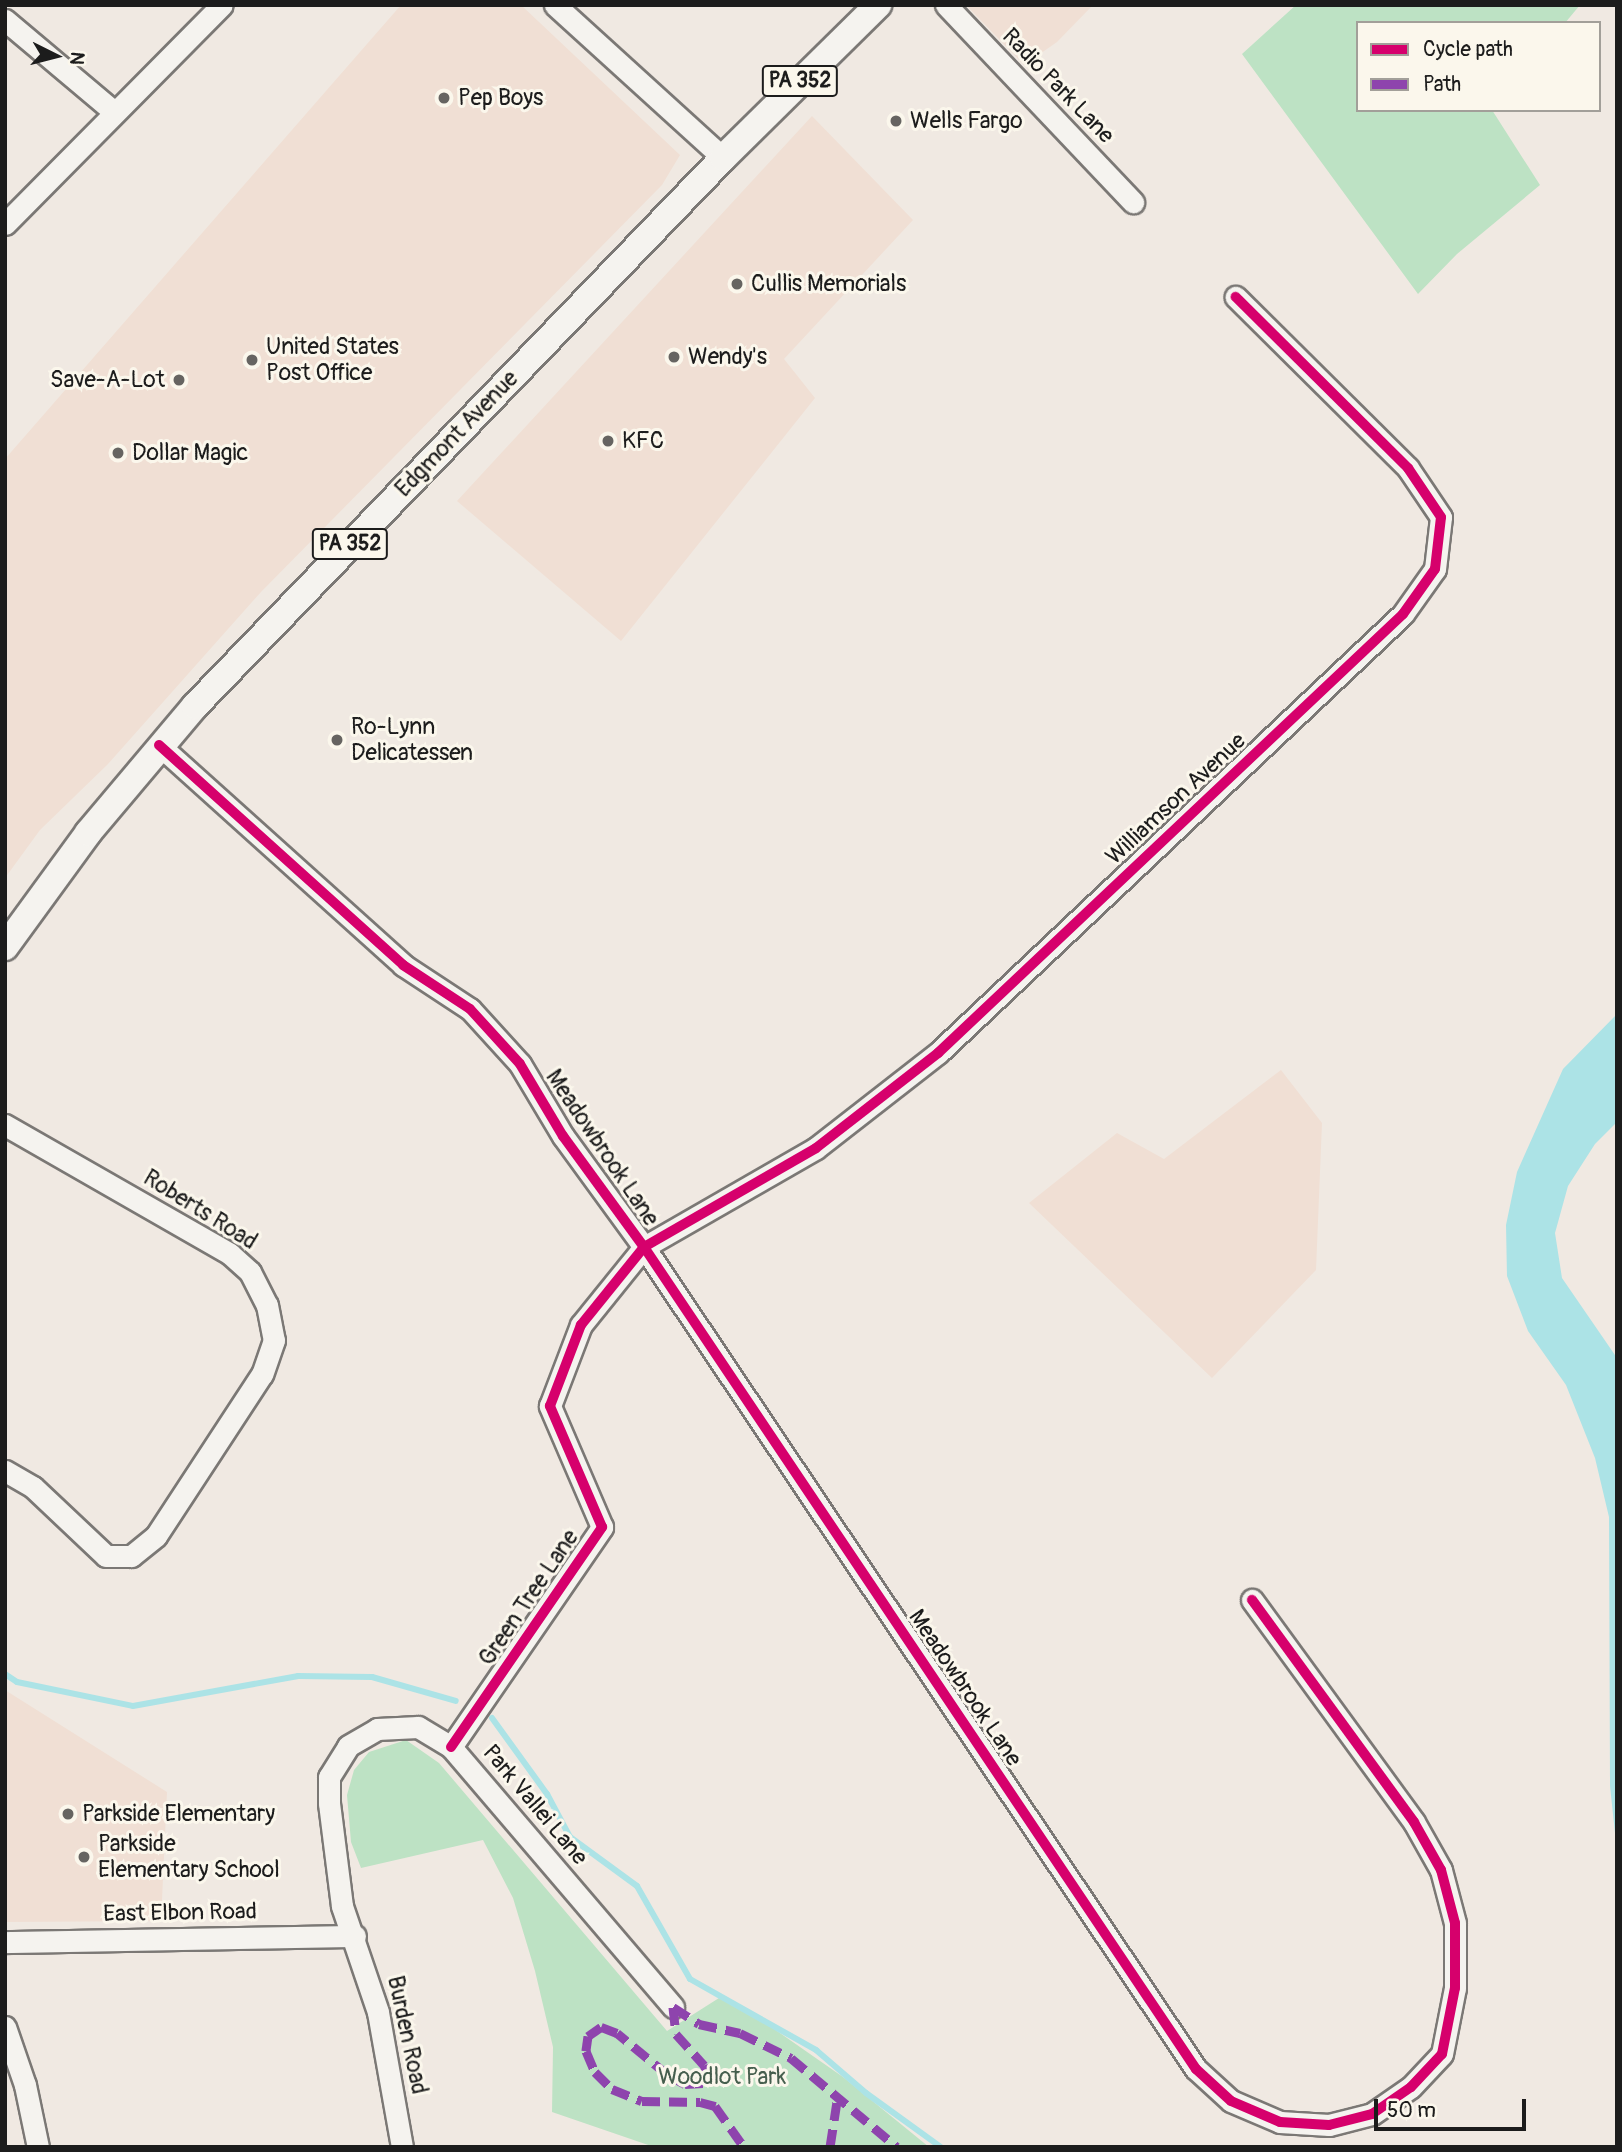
<!DOCTYPE html>
<html>
<head>
<meta charset="utf-8">
<style>
	body { margin:0 }
	#map { position:relative; width:1622px; height:2152px; overflow:hidden; background:#f0e9e2; font-family:Pangolin,sans-serif }
	div>[style] { position:absolute }
	.built>* { inset:0; background:#f0dfd4 }
	.green>* { inset:0; background:#bde2c4 }
	.water>* { inset:0; background:#ace3e6 }
	.stream>* { height:6px; margin:-3px; padding:0 3px; transform-origin:3px; border-radius:3px; background:#ace3e6 }
	.roads { filter:drop-shadow(2px 0 #7b7875) drop-shadow(-2px 0 #7b7875) drop-shadow(0 2px #7b7875) drop-shadow(0 -2px #7b7875) }
	.minor>* { height:21px; margin:-10.5px; padding:0 10.5px; transform-origin:10.5px; border-radius:10.5px; background:#f5f3ef }
	.major>* { height:26px; margin:-13px; padding:0 13px; transform-origin:13px; border-radius:13px; background:#f5f3ef }
	.quiet>* { height:9px; margin-top:-4.5px; transform-origin:0; background:repeating-linear-gradient(90deg,#8e44ad 0 18px,transparent 0 27px) }
	.cycleway>* { height:10px; margin:-5px; padding:0 5px; transform-origin:5px; border-radius:5px; background:#d6006c }
	.dots>* { width:19px; height:19px; translate:-50% -50%; box-sizing:border-box; border:4px solid #fbf7ec; border-radius:50% }
	span { translate:-50% -50%; white-space:nowrap; text-align:center; line-height:1.15; -webkit-text-stroke:6px #fbf7ec; paint-order:stroke }
	.shield-label span { padding:2px 5px; background:#fbf7ec; border:2px solid; border-radius:5px; -webkit-text-stroke-width:0 }
	.shield-label { font-size:21px; color:#1c1c1c; font-weight:700 }
	.street-label { font-size:23px; color:#1c1c1c }
	.poi-label { font-size:23px; color:#1c1c1c }
	.left { translate:0 -50%; text-align:left }
	.right { translate:-100% -50%; text-align:right }
	.park-label { font-size:23px; color:#465f4e }
	.frame { position:absolute; inset:0; border:7px solid #1c1c1c; pointer-events:none }
	.legend { position:absolute; left:1356px; top:21px; width:245px; height:91px; box-sizing:border-box; background:#fbf7ec; border:2px solid #a29f99; margin:0; padding:9px 12px; list-style:none; font-size:21px; color:#1c1c1c }
	.legend li { display:flex; align-items:center; gap:14px; height:35px }
	.legend b { width:35px; border:2px solid #a29f99 }
	.north { position:absolute; left:21px; top:21px; width:70px; height:70px; -webkit-text-stroke:5px #fbf7ec; paint-order:stroke; rotate:96deg; font-size:19px; font-weight:700; line-height:28px; text-align:center; color:#1c1c1c }
	.north::after { content:''; display:block; margin:auto; width:24px; height:32px; background:#1c1c1c; clip-path:polygon(50% 0,100% 100%,50% 72%,0 100%) }
	.scale { position:absolute; left:1374px; top:2099px; width:152px; height:32px; box-sizing:border-box; border:4px solid #1c1c1c; border-top:0; padding-left:9px; font-size:21px; line-height:24px; white-space:nowrap; color:#1c1c1c; -webkit-text-stroke:5px #fbf7ec; paint-order:stroke }
</style>
</head>
<body>
<div id="map">
	<div class="built">
		<i style="clip-path:polygon(401px 5px,521px 5px,680px 155px,662px 185px,261px 592px,108px 764px,40px 830px,5px 878px,5px 459px)"></i>
		<i style="clip-path:polygon(966px 5px,1093px 5px,1057px 42px,1024px 65px)"></i>
		<i style="clip-path:polygon(812px 116px,913px 220px,784px 359px,815px 398px,621px 641px,457px 501px)"></i>
		<i style="clip-path:polygon(1281px 1070px,1322px 1123px,1316px 1270px,1212px 1378px,1029px 1203px,1117px 1133px,1164px 1159px)"></i>
		<i style="clip-path:polygon(5px 1690px,167px 1792px,161px 1921px,5px 1922px)"></i>
	</div>
	<div class="green">
		<i style="clip-path:polygon(1296px 5px,1580px 5px,1565px 23px,1358px 23px,1358px 110px,1492px 110px,1540px 185px,1457px 254px,1418px 294px,1242px 54px)"></i>
		<i style="clip-path:polygon(406px 1740px,439px 1763px,667px 2031px,719px 1998px,767px 2024px,843px 2077px,929px 2147px,654px 2147px,552px 2112px,553px 2047px,535px 1971px,513px 1898px,483px 1840px,361px 1868px,351px 1842px,347px 1795px,354px 1770px,369px 1752px)"></i>
	</div>
	<div class="water">
		<i style="clip-path:polygon(1617px 1014px,1617px 1122px,1595px 1144px,1568px 1186px,1555px 1233px,1562px 1278px,1617px 1358px,1617px 1852px,1610px 1786px,1609px 1517px,1595px 1458px,1566px 1385px,1528px 1331px,1507px 1276px,1506px 1225px,1517px 1172px,1563px 1069px)"></i>
	</div>
	<div class="stream">
		<i style="left:5px;top:1674px;width:14px;rotate:34deg"></i>
		<i style="left:17px;top:1682px;width:118px;rotate:11.7deg"></i>
		<i style="left:133px;top:1706px;width:168px;rotate:-10.3deg"></i>
		<i style="left:298px;top:1676px;width:74px;rotate:0.8deg"></i>
		<i style="left:372px;top:1677px;width:87px;rotate:15.9deg"></i>
		<i style="left:492px;top:1718px;width:94px;rotate:54.1deg"></i>
		<i style="left:547px;top:1794px;width:49px;rotate:61.9deg"></i>
		<i style="left:570px;top:1837px;width:83px;rotate:36.2deg"></i>
		<i style="left:637px;top:1886px;width:107px;rotate:60.3deg"></i>
		<i style="left:690px;top:1979px;width:145px;rotate:29.4deg"></i>
		<i style="left:816px;top:2050px;width:66px;rotate:40.7deg"></i>
		<i style="left:866px;top:2093px;width:92px;rotate:35.8deg"></i>
	</div>
	<div class="roads">
		<div class="minor">
			<i style="left:555px;top:5px;width:227px;rotate:42.3deg"></i>
			<i style="left:946px;top:5px;width:272px;rotate:46.5deg"></i>
			<i style="left:5px;top:20px;width:141px;rotate:40.1deg"></i>
			<i style="left:5px;top:224px;width:308px;rotate:-45.3deg"></i>
			<i style="left:159px;top:745px;width:329px;rotate:42deg"></i>
			<i style="left:403px;top:965px;width:80px;rotate:33.3deg"></i>
			<i style="left:470px;top:1009px;width:74px;rotate:47.7deg"></i>
			<i style="left:520px;top:1064px;width:84px;rotate:59.2deg"></i>
			<i style="left:563px;top:1136px;width:137px;rotate:53.9deg"></i>
			<i style="left:644px;top:1247px;width:990px;rotate:56.12deg"></i>
			<i style="left:1196px;top:2069px;width:47px;rotate:42.4deg"></i>
			<i style="left:1231px;top:2101px;width:53px;rotate:23.2deg"></i>
			<i style="left:1280px;top:2122px;width:49px;rotate:3.5deg"></i>
			<i style="left:1329px;top:2125px;width:44px;rotate:-14.3deg"></i>
			<i style="left:1372px;top:2114px;width:47px;rotate:-34.7deg"></i>
			<i style="left:1411px;top:2087px;width:45px;rotate:-46.8deg"></i>
			<i style="left:1442px;top:2054px;width:67px;rotate:-78.9deg"></i>
			<i style="left:1455px;top:1988px;width:65px;rotate:-90deg"></i>
			<i style="left:1455px;top:1923px;width:55px;rotate:-104.8deg"></i>
			<i style="left:1441px;top:1870px;width:55px;rotate:-119.4deg"></i>
			<i style="left:1414px;top:1822px;width:275px;rotate:-126.1deg"></i>
			<i style="left:5px;top:1125px;width:259px;rotate:29.8deg"></i>
			<i style="left:230px;top:1254px;width:27px;rotate:42deg"></i>
			<i style="left:250px;top:1272px;width:37px;rotate:63deg"></i>
			<i style="left:267px;top:1305px;width:36px;rotate:79deg"></i>
			<i style="left:274px;top:1340px;width:36px;rotate:109deg"></i>
			<i style="left:262px;top:1374px;width:194px;rotate:123.2deg"></i>
			<i style="left:156px;top:1536px;width:32px;rotate:141deg"></i>
			<i style="left:131px;top:1556px;width:25px;rotate:180deg"></i>
			<i style="left:106px;top:1556px;width:100px;rotate:-136.6deg"></i>
			<i style="left:33px;top:1487px;width:32px;rotate:-150deg"></i>
			<i style="left:451px;top:1747px;width:267px;rotate:-55.5deg"></i>
			<i style="left:602px;top:1527px;width:132px;rotate:-113.3deg"></i>
			<i style="left:550px;top:1406px;width:87px;rotate:-69.1deg"></i>
			<i style="left:581px;top:1325px;width:100px;rotate:-51.1deg"></i>
			<i style="left:644px;top:1247px;width:198px;rotate:-29.9deg"></i>
			<i style="left:816px;top:1148px;width:155px;rotate:-37.9deg"></i>
			<i style="left:938px;top:1053px;width:639px;rotate:-43.35deg"></i>
			<i style="left:1403px;top:614px;width:55px;rotate:-54.6deg"></i>
			<i style="left:1435px;top:569px;width:52px;rotate:-83.4deg"></i>
			<i style="left:1441px;top:517px;width:59px;rotate:-124deg"></i>
			<i style="left:1408px;top:468px;width:243px;rotate:-135.2deg"></i>
			<i style="left:5px;top:1942px;width:350px;rotate:-1deg"></i>
			<i style="left:5px;top:2027px;width:61px;rotate:71deg"></i>
			<i style="left:25px;top:2085px;width:63px;rotate:78.2deg"></i>
			<i style="left:402px;top:2147px;width:137px;rotate:-100.1deg"></i>
			<i style="left:378px;top:2012px;width:112px;rotate:-108.8deg"></i>
			<i style="left:342px;top:1906px;width:104px;rotate:-97.2deg"></i>
			<i style="left:329px;top:1803px;width:26px;rotate:-90deg"></i>
			<i style="left:329px;top:1777px;width:36px;rotate:-58deg"></i>
			<i style="left:348px;top:1746px;width:34px;rotate:-30deg"></i>
			<i style="left:377px;top:1729px;width:41px;rotate:-2.8deg"></i>
			<i style="left:418px;top:1727px;width:39px;rotate:31deg"></i>
			<i style="left:451px;top:1747px;width:342px;rotate:49.5deg"></i>
		</div>
		<div class="major">
			<i style="left:5px;top:947px;width:141px;rotate:-53.9deg"></i>
			<i style="left:88px;top:833px;width:166px;rotate:-49.9deg"></i>
			<i style="left:195px;top:706px;width:761px;rotate:-46.06deg"></i>
			<i style="left:723px;top:158px;width:218px;rotate:-44.6deg"></i>
		</div>
	</div>
	<div class="quiet">
		<i style="left:673px;top:2007px;width:27px;rotate:84deg"></i>
		<i style="left:676px;top:2034px;width:42px;rotate:47.9deg"></i>
		<i style="left:704px;top:2065px;width:10px;rotate:66deg"></i>
		<i style="left:708px;top:2074px;width:10px;rotate:119deg"></i>
		<i style="left:703px;top:2083px;width:18px;rotate:177deg"></i>
		<i style="left:685px;top:2084px;width:19px;rotate:-152deg"></i>
		<i style="left:668px;top:2075px;width:66px;rotate:-140.5deg"></i>
		<i style="left:617px;top:2033px;width:17px;rotate:-159deg"></i>
		<i style="left:601px;top:2027px;width:16px;rotate:145deg"></i>
		<i style="left:588px;top:2036px;width:15px;rotate:98deg"></i>
		<i style="left:586px;top:2051px;width:23px;rotate:67deg"></i>
		<i style="left:595px;top:2072px;width:24px;rotate:45deg"></i>
		<i style="left:612px;top:2089px;width:32px;rotate:22deg"></i>
		<i style="left:642px;top:2101px;width:58px;rotate:1deg"></i>
		<i style="left:700px;top:2102px;width:16px;rotate:15deg"></i>
		<i style="left:715px;top:2106px;width:50px;rotate:54.7deg"></i>
		<i style="left:673px;top:2007px;width:31px;rotate:33deg"></i>
		<i style="left:699px;top:2024px;width:42px;rotate:12.4deg"></i>
		<i style="left:740px;top:2033px;width:57px;rotate:26.1deg"></i>
		<i style="left:791px;top:2058px;width:138px;rotate:40deg"></i>
		<i style="left:830px;top:2147px;width:53px;rotate:-81.3deg"></i>
	</div>
	<div class="cycleway">
		<i style="left:159px;top:745px;width:329px;rotate:42deg"></i>
		<i style="left:403px;top:965px;width:80px;rotate:33.3deg"></i>
		<i style="left:470px;top:1009px;width:74px;rotate:47.7deg"></i>
		<i style="left:520px;top:1064px;width:84px;rotate:59.2deg"></i>
		<i style="left:563px;top:1136px;width:137px;rotate:53.9deg"></i>
		<i style="left:644px;top:1247px;width:990px;rotate:56.12deg"></i>
		<i style="left:1196px;top:2069px;width:47px;rotate:42.4deg"></i>
		<i style="left:1231px;top:2101px;width:53px;rotate:23.2deg"></i>
		<i style="left:1280px;top:2122px;width:49px;rotate:3.5deg"></i>
		<i style="left:1329px;top:2125px;width:44px;rotate:-14.3deg"></i>
		<i style="left:1372px;top:2114px;width:47px;rotate:-34.7deg"></i>
		<i style="left:1411px;top:2087px;width:45px;rotate:-46.8deg"></i>
		<i style="left:1442px;top:2054px;width:67px;rotate:-78.9deg"></i>
		<i style="left:1455px;top:1988px;width:65px;rotate:-90deg"></i>
		<i style="left:1455px;top:1923px;width:55px;rotate:-104.8deg"></i>
		<i style="left:1441px;top:1870px;width:55px;rotate:-119.4deg"></i>
		<i style="left:1414px;top:1822px;width:275px;rotate:-126.1deg"></i>
		<i style="left:451px;top:1747px;width:267px;rotate:-55.5deg"></i>
		<i style="left:602px;top:1527px;width:132px;rotate:-113.3deg"></i>
		<i style="left:550px;top:1406px;width:87px;rotate:-69.1deg"></i>
		<i style="left:581px;top:1325px;width:100px;rotate:-51.1deg"></i>
		<i style="left:644px;top:1247px;width:198px;rotate:-29.9deg"></i>
		<i style="left:816px;top:1148px;width:155px;rotate:-37.9deg"></i>
		<i style="left:938px;top:1053px;width:639px;rotate:-43.35deg"></i>
		<i style="left:1403px;top:614px;width:55px;rotate:-54.6deg"></i>
		<i style="left:1435px;top:569px;width:52px;rotate:-83.4deg"></i>
		<i style="left:1441px;top:517px;width:59px;rotate:-124deg"></i>
		<i style="left:1408px;top:468px;width:243px;rotate:-135.2deg"></i>
	</div>
	<div class="dots">
		<i style="left:444px;top:98px;background:#666461"></i>
		<i style="left:896px;top:121px;background:#666461"></i>
		<i style="left:737px;top:284px;background:#666461"></i>
		<i style="left:674px;top:357px;background:#666461"></i>
		<i style="left:252px;top:360px;background:#666461"></i>
		<i style="left:179px;top:380px;background:#666461"></i>
		<i style="left:608px;top:441px;background:#666461"></i>
		<i style="left:118px;top:453px;background:#666461"></i>
		<i style="left:337px;top:740px;background:#666461"></i>
		<i style="left:68px;top:1814px;background:#666461"></i>
		<i style="left:84px;top:1857px;background:#666461"></i>
	</div>
	<div class="shield-label">
		<span style="left:800px;top:81px">PA 352</span>
		<span style="left:350px;top:544px">PA 352</span>
	</div>
	<div class="street-label">
		<span style="left:1058px;top:86px;rotate:46deg">Radio Park Lane</span>
		<span style="left:457px;top:434px;rotate:-46deg">Edgmont Avenue</span>
		<span style="left:1176px;top:799px;rotate:-43deg">Williamson Avenue</span>
		<span style="left:602px;top:1148px;rotate:56deg">Meadowbrook Lane</span>
		<span style="left:200px;top:1210px;rotate:32deg">Roberts Road</span>
		<span style="left:529px;top:1598px;rotate:-56deg">Green Tree Lane</span>
		<span style="left:965px;top:1688px;rotate:56deg">Meadowbrook Lane</span>
		<span style="left:535px;top:1805px;rotate:50deg">Park Vallei Lane</span>
		<span style="left:180px;top:1913px;rotate:-1deg">East Elbon Road</span>
		<span style="left:407px;top:2035px;rotate:78deg">Burden Road</span>
	</div>
	<div class="poi-label">
		<span class="left" style="left:458px;top:98px">Pep Boys</span>
		<span class="left" style="left:910px;top:121px">Wells Fargo</span>
		<span class="left" style="left:751px;top:284px">Cullis Memorials</span>
		<span class="left" style="left:266px;top:360px">United States<br>Post Office</span>
		<span class="left" style="left:688px;top:357px">Wendy's</span>
		<span class="right" style="left:165px;top:380px">Save-A-Lot</span>
		<span class="left" style="left:622px;top:441px">KFC</span>
		<span class="left" style="left:132px;top:453px">Dollar Magic</span>
		<span class="left" style="left:351px;top:740px">Ro-Lynn<br>Delicatessen</span>
		<span class="left" style="left:82px;top:1814px">Parkside Elementary</span>
		<span class="left" style="left:98px;top:1857px">Parkside<br>Elementary School</span>
	</div>
	<div class="park-label">
		<span style="left:722px;top:2077px">Woodlot Park</span>
	</div>
	<div class="frame"></div>
	<ul class="legend">
	<li><b style="height:9px;background:#d6006c"></b>Cycle path</li>
	<li><b style="height:9px;background:#8e44ad"></b>Path</li>
	</ul>
	<div class="north">N</div>
	<div class="scale">50 m</div>
</div>
</body>
</html>
